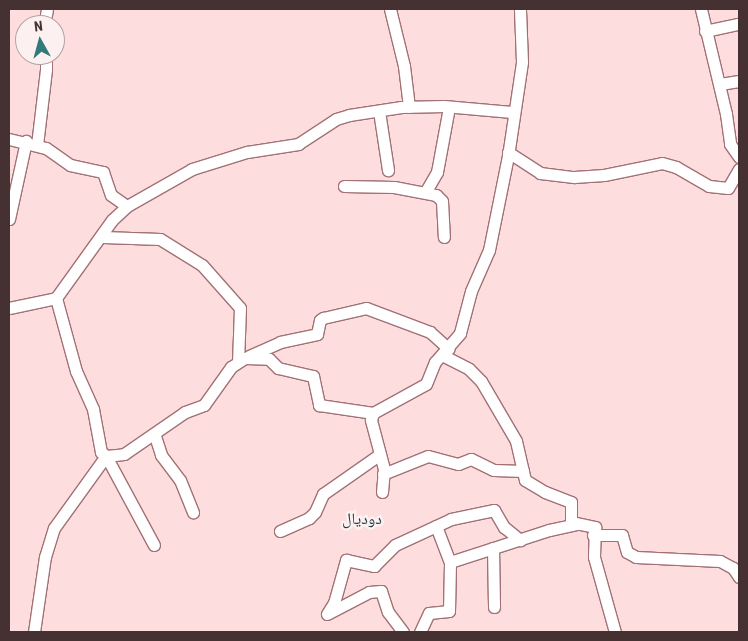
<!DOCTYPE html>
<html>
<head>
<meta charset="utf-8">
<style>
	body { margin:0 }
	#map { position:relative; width:748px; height:641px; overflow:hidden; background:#fedddf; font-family:"Roboto Condensed","Noto Naskh Arabic",sans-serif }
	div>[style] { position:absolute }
	.roads { filter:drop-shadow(1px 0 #a17175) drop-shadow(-1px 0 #a17175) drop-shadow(0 1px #a17175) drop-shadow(0 -1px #a17175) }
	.minor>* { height:11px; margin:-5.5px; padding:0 5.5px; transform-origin:5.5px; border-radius:5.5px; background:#fff }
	span { translate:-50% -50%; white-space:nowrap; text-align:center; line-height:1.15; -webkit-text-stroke:5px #fcf0f1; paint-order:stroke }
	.quarter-label { font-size:16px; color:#1b3d3c }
	.frame { position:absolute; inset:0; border:10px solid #453032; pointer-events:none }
	.north { position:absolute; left:15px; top:15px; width:50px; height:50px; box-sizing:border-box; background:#fcf0f1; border:1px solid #b3a3a5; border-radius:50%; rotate:353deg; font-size:14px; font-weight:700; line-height:20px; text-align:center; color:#453032 }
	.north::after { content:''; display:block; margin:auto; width:18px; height:22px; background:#317a79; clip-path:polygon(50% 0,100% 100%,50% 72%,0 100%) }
</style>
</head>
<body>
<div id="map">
	<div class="roads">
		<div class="minor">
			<i style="left:390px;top:9px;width:59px;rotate:76.2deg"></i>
			<i style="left:404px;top:66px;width:41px;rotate:83deg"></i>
			<i style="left:701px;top:9px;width:108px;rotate:76.6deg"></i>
			<i style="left:726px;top:114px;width:30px;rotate:82deg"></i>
			<i style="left:730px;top:144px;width:16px;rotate:55deg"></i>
			<i style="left:44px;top:25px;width:15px;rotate:-79deg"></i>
			<i style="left:705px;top:31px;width:35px;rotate:-12deg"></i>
			<i style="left:720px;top:84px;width:19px;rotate:-9deg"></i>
			<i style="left:379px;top:111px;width:60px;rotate:81.3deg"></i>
			<i style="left:9px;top:139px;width:38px;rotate:14deg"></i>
			<i style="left:46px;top:148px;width:29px;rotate:35deg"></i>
			<i style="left:70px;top:165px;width:34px;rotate:12deg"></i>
			<i style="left:103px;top:172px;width:24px;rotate:71deg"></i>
			<i style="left:111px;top:195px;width:19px;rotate:35deg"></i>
			<i style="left:37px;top:145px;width:77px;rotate:-83.2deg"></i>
			<i style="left:46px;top:69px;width:8px;rotate:-90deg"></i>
			<i style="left:46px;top:61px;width:9px;rotate:-139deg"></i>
			<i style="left:508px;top:152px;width:38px;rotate:33deg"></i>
			<i style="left:540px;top:173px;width:34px;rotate:7deg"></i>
			<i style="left:574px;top:177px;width:30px;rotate:-4deg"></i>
			<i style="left:604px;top:175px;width:59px;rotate:-11.7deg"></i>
			<i style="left:662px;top:163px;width:15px;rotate:16deg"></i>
			<i style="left:676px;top:167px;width:38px;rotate:30deg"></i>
			<i style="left:709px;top:186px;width:19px;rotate:6deg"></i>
			<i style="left:728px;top:188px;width:22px;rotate:-60deg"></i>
			<i style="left:344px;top:186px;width:50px;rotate:1.1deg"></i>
			<i style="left:394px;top:187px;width:43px;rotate:10.8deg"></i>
			<i style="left:436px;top:195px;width:8px;rotate:45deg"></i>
			<i style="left:442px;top:201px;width:36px;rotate:87deg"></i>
			<i style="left:426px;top:191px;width:22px;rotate:-60deg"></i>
			<i style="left:437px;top:172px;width:66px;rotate:-79.5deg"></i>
			<i style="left:9px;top:219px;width:80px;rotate:-77.7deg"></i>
			<i style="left:103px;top:237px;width:57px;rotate:2deg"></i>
			<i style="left:160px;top:239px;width:49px;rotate:31.8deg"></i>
			<i style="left:202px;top:265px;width:57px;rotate:48.5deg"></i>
			<i style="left:240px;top:308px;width:54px;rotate:92.1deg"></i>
			<i style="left:56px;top:298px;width:96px;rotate:-54.3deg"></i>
			<i style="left:112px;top:220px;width:21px;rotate:-43deg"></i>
			<i style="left:127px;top:206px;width:75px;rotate:-29.6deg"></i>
			<i style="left:192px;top:169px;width:58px;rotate:-17.2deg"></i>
			<i style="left:247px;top:152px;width:52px;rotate:-8.9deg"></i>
			<i style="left:298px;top:144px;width:45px;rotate:-33.3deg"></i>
			<i style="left:336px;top:119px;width:14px;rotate:-17deg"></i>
			<i style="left:349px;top:115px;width:53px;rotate:-8.7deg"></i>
			<i style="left:401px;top:107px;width:43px;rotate:-1.3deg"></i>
			<i style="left:444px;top:106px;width:68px;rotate:5deg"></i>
			<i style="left:9px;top:308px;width:48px;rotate:-12deg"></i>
			<i style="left:56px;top:298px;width:76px;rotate:74.7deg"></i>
			<i style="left:76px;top:371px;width:42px;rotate:65.9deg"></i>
			<i style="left:93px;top:409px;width:44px;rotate:79.5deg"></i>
			<i style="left:101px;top:452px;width:6px;rotate:39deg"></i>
			<i style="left:106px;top:456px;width:18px;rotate:-6deg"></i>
			<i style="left:124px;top:454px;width:74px;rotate:-34.5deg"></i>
			<i style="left:185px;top:412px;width:20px;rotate:-20deg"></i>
			<i style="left:204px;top:405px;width:47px;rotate:-54.6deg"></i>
			<i style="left:231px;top:367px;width:17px;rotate:-33deg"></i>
			<i style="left:245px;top:358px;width:24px;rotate:2deg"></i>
			<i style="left:269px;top:359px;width:13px;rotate:45deg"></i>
			<i style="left:278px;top:368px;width:36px;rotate:13deg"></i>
			<i style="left:313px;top:376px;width:30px;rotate:78deg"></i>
			<i style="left:319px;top:405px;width:55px;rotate:8.4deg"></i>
			<i style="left:442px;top:355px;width:30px;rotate:27deg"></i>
			<i style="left:469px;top:369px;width:17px;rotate:45deg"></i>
			<i style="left:481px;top:381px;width:69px;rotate:59.7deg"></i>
			<i style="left:516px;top:441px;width:40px;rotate:77deg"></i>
			<i style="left:525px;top:480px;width:23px;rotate:31deg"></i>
			<i style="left:545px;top:492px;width:28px;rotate:21deg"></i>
			<i style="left:571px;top:502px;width:20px;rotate:90deg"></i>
			<i style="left:571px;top:522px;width:25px;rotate:12deg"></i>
			<i style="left:595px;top:527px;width:30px;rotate:92deg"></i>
			<i style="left:594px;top:557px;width:78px;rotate:74.4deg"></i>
			<i style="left:249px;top:356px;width:34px;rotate:-24deg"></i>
			<i style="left:280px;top:342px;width:38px;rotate:-12deg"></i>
			<i style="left:317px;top:334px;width:14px;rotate:-78deg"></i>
			<i style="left:320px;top:320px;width:4px;rotate:-34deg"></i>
			<i style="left:323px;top:318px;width:44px;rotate:-13.1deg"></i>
			<i style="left:366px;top:308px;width:68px;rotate:20.6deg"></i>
			<i style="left:430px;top:332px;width:25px;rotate:42deg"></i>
			<i style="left:155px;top:436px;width:20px;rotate:72deg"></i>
			<i style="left:161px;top:455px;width:31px;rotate:53deg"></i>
			<i style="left:180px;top:480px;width:35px;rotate:68deg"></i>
			<i style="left:383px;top:474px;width:48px;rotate:-21.8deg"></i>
			<i style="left:428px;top:456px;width:31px;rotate:15deg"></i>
			<i style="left:458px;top:464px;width:14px;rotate:-21deg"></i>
			<i style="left:471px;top:459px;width:25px;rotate:26deg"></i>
			<i style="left:494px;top:470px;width:29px;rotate:2deg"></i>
			<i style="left:382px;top:492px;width:23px;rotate:-85deg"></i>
			<i style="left:384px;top:469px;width:51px;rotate:-104.9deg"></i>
			<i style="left:371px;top:420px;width:7px;rotate:-74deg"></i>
			<i style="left:373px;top:413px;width:60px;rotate:-28.7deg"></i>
			<i style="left:426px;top:384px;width:24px;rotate:-68deg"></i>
			<i style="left:435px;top:362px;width:38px;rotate:-49deg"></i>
			<i style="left:460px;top:333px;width:43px;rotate:-75.3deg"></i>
			<i style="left:471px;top:291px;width:45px;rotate:-66.3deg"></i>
			<i style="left:489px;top:250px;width:96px;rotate:-78.6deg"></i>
			<i style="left:508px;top:156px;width:95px;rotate:-81.5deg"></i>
			<i style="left:522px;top:62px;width:53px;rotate:-92.2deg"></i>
			<i style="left:436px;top:526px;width:39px;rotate:69deg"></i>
			<i style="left:280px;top:531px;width:32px;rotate:-24deg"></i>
			<i style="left:309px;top:518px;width:8px;rotate:-45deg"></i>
			<i style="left:315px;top:512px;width:20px;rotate:-66deg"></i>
			<i style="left:323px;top:494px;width:68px;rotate:-34.9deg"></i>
			<i style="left:593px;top:535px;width:29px"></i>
			<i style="left:622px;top:535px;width:18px;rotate:74deg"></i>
			<i style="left:627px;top:552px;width:10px;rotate:29deg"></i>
			<i style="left:636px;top:557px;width:84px;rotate:2.7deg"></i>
			<i style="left:720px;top:561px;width:15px;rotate:28deg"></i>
			<i style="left:733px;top:568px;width:11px;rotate:56deg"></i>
			<i style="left:493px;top:548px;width:59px;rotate:89deg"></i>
			<i style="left:329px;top:613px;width:45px;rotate:-27.7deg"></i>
			<i style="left:369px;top:592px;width:12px;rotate:-5deg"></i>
			<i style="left:381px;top:591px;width:22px;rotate:72deg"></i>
			<i style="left:388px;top:612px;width:25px;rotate:53deg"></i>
			<i style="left:327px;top:614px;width:13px;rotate:-58deg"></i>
			<i style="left:334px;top:603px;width:45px;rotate:-74.4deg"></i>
			<i style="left:346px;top:560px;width:29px;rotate:12deg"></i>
			<i style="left:374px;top:566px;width:30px;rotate:-45deg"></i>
			<i style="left:395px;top:545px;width:62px;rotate:-24.9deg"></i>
			<i style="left:451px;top:519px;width:44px;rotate:-11.8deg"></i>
			<i style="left:494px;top:510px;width:20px;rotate:60deg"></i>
			<i style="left:504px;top:527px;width:21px;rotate:39deg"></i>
			<i style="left:34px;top:632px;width:76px;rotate:-81.7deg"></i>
			<i style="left:45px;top:557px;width:30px;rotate:-73deg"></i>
			<i style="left:54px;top:528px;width:89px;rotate:-54.2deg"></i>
			<i style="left:106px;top:456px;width:101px;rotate:61.7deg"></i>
			<i style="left:420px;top:632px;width:21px;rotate:-65deg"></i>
			<i style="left:429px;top:613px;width:20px;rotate:-6deg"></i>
			<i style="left:449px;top:611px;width:49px;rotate:-88.8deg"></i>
			<i style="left:450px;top:562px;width:104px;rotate:-17.9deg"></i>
			<i style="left:549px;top:530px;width:29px;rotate:-12deg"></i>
		</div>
	</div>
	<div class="quarter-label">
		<span style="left:362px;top:519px">دودیال</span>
	</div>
	<div class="frame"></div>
	<div class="north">N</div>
</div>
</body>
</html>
